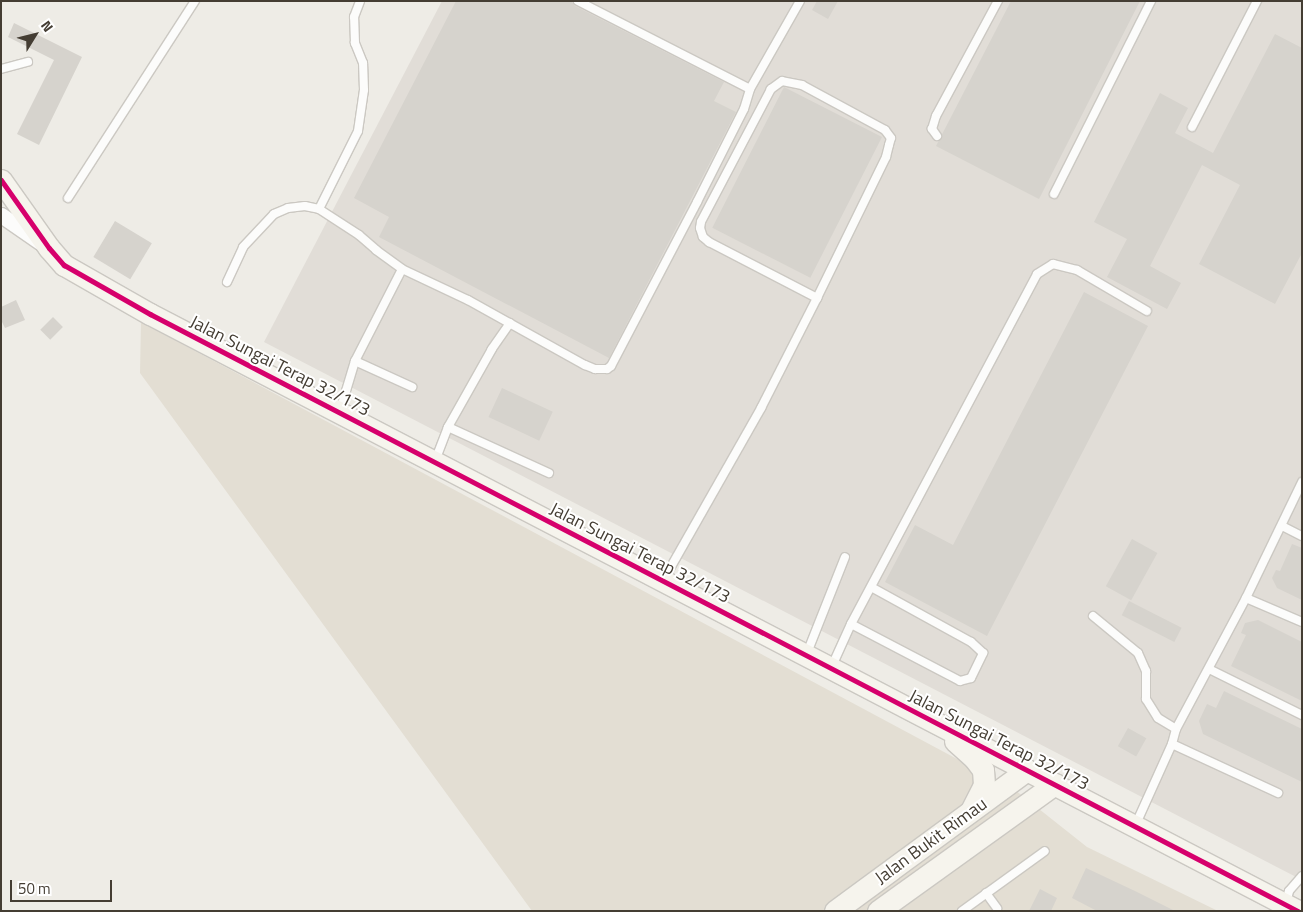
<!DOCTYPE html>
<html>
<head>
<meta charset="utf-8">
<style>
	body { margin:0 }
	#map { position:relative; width:1303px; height:912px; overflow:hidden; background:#eeece6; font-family:"Titillium Web",sans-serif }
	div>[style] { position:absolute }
	.residential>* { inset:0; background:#e3ded3 }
	.industrial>* { inset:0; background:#e1ddd7 }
	.building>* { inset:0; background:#d6d3cd; transform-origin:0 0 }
	.roads { filter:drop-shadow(1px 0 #cbc8c2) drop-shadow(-1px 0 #cbc8c2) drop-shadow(0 1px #cbc8c2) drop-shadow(0 -1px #cbc8c2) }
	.lane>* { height:8px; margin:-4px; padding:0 4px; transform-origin:4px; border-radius:4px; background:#fcfcfb }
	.street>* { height:15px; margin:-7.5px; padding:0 7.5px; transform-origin:7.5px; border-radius:7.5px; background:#fcfcfb }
	.secondary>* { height:21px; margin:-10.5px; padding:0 10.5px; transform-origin:10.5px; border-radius:10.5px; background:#f6f4ed }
	.cycleway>* { height:5px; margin:-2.5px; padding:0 2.5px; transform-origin:2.5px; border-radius:2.5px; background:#d6006c }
	span { translate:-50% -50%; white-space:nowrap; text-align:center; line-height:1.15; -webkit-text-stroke:4px #fff; paint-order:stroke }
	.street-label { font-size:18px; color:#443d33 }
	.frame { position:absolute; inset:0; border:2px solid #443d33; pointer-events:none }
	.north { position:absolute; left:10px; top:10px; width:50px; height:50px; -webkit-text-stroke:4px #fff; paint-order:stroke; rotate:54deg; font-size:14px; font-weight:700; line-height:20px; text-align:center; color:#443d33 }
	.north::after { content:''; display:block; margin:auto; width:18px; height:22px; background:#443d33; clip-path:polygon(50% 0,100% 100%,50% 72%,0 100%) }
	.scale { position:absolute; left:10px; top:880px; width:102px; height:22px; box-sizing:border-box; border:2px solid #443d33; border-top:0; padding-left:6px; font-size:15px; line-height:18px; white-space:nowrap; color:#443d33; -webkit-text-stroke:4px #fff; paint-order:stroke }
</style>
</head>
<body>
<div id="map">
	<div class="residential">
		<i style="clip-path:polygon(141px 322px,1015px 790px,1087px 847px,1218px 911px,532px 911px,140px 373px)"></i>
	</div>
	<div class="industrial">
		<i style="clip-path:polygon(442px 1px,1302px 1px,1302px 880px,264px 342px)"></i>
	</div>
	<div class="building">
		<i style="clip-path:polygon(456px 1px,571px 1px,575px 6px,724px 82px,714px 101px,736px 112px,609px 358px,379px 237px,389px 217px,354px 198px)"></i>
		<i style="clip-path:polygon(817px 1px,838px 1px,828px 19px,812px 10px)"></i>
		<i style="clip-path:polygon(1011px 1px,1140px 1px,1039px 199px,936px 146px)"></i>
		<i style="clip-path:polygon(14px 23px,82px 57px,39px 145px,17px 134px,54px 60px,8px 37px)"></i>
		<i style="clip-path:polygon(1275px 34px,1302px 48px,1302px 253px,1275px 304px,1199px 264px,1240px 185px,1202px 165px,1150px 266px,1181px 283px,1167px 309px,1107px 277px,1127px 239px,1094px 222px,1160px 93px,1188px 108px,1175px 133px,1213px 153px)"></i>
		<i style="left:784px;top:87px;width:110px;height:158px;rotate:27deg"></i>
		<i style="left:115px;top:221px;width:43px;height:42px;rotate:31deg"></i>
		<i style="clip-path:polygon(1084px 292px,1148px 326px,987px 636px,885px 582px,915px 525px,953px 545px)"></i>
		<i style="clip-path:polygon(16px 300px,25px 320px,5px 328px,1px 320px,1px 307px)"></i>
		<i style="left:53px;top:317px;width:14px;height:18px;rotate:45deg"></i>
		<i style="left:502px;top:388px;width:56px;height:32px;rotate:25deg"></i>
		<i style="left:1132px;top:539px;width:29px;height:54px;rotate:29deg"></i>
		<i style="clip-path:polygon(1292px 544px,1302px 548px,1302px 600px,1277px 588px,1272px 578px,1276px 570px,1280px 571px)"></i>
		<i style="left:1129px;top:601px;width:59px;height:16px;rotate:27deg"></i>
		<i style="clip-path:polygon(1258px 620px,1302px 642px,1302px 701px,1231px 666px,1246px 635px,1241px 633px,1245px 623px)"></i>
		<i style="clip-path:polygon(1224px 691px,1302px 729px,1302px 782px,1203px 734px,1199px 721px,1207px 704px,1216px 708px)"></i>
		<i style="left:1128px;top:728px;width:21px;height:21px;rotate:29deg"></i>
		<i style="clip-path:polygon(1086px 868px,1137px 892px,1175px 911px,1097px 911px,1072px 898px)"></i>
		<i style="clip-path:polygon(1040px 889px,1057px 898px,1051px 911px,1029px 911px)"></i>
	</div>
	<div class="roads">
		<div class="lane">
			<i style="left:578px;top:1px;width:193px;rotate:27.1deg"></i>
			<i style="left:750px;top:89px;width:101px;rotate:-60.4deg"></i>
			<i style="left:1px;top:69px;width:28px;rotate:-15deg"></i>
			<i style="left:1192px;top:127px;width:142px;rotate:-62.7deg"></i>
			<i style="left:937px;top:136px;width:9px;rotate:-126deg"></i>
			<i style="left:932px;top:129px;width:14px;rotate:-73deg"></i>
			<i style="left:936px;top:116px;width:131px;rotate:-61.7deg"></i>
			<i style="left:1054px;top:194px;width:216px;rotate:-63.3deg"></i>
			<i style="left:68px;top:198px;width:234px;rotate:-57.2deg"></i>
			<i style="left:319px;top:209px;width:87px;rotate:-63.4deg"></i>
			<i style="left:358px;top:131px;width:41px;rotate:-81.7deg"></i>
			<i style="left:364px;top:90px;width:27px;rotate:-92deg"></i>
			<i style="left:363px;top:63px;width:22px;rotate:-112deg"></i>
			<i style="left:355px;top:43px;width:26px;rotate:-92deg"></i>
			<i style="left:354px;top:17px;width:17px;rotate:-69deg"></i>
			<i style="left:227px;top:282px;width:38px;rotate:-65deg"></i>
			<i style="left:243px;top:247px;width:45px;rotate:-46.8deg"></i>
			<i style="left:274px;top:214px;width:15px;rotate:-23deg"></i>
			<i style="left:288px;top:208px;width:17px;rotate:-7deg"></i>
			<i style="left:305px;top:206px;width:14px;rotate:12deg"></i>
			<i style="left:319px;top:209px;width:48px;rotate:33deg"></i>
			<i style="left:359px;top:235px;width:23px;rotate:41deg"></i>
			<i style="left:376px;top:250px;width:32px;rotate:36deg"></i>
			<i style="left:402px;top:269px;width:73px;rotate:25.2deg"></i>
			<i style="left:468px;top:300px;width:134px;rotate:29.1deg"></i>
			<i style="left:585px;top:365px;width:11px;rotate:22deg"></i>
			<i style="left:595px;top:369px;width:12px"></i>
			<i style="left:607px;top:369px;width:5px;rotate:-37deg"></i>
			<i style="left:611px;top:366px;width:185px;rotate:-62.3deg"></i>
			<i style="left:697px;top:202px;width:104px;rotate:-63.2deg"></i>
			<i style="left:744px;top:109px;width:21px;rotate:-73deg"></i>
			<i style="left:510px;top:323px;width:32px;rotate:125deg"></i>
			<i style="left:492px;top:349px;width:90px;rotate:119.4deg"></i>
			<i style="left:448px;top:427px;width:111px;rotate:24.5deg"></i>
			<i style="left:355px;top:361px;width:63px;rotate:24.5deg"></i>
			<i style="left:340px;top:411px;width:52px;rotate:-73.3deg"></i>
			<i style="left:355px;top:361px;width:103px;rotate:-62.9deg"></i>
			<i style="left:435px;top:461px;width:36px;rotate:-69deg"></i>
			<i style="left:1282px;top:526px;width:22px;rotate:27deg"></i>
			<i style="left:664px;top:579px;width:197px;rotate:-60.4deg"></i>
			<i style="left:761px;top:408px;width:123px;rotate:-63deg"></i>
			<i style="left:817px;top:298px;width:157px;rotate:-63.9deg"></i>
			<i style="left:886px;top:157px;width:12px;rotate:-76deg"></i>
			<i style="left:889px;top:145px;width:7px;rotate:-74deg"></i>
			<i style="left:891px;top:138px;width:10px;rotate:-127deg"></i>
			<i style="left:885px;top:130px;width:94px;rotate:-151.5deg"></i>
			<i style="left:802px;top:85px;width:20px;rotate:-169deg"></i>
			<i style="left:782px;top:81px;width:14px;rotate:144deg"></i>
			<i style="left:771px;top:89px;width:150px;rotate:117.8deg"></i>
			<i style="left:701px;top:222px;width:6px;rotate:99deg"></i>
			<i style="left:700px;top:228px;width:9px;rotate:72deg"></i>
			<i style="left:703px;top:237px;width:8px;rotate:40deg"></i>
			<i style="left:709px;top:242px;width:122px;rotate:27.4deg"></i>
			<i style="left:1246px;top:598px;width:61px;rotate:23.2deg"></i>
			<i style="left:1093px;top:616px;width:58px;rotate:39.4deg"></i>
			<i style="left:1138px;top:653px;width:20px;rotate:66deg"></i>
			<i style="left:1146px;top:671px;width:28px;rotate:90deg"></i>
			<i style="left:1146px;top:699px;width:22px;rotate:58deg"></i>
			<i style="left:1158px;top:718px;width:21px;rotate:31deg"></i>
			<i style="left:851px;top:624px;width:123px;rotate:27.6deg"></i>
			<i style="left:960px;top:681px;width:11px;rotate:-15deg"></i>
			<i style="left:971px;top:678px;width:28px;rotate:-64deg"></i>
			<i style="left:983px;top:653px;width:16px;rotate:-137deg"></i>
			<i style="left:971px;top:642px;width:114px;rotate:-151.2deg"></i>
			<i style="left:807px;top:653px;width:103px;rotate:-68.4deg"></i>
			<i style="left:832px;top:666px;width:46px;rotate:-65.7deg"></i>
			<i style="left:851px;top:624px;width:396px;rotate:-62deg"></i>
			<i style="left:1037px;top:274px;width:19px;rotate:-32deg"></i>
			<i style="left:1053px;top:264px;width:25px;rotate:14deg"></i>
			<i style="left:1077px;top:270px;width:81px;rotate:30.4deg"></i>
			<i style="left:1209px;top:669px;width:104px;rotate:26.3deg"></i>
			<i style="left:1172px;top:744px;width:117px;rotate:24.8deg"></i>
			<i style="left:1135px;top:826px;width:90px;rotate:-65.7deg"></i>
			<i style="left:1172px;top:744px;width:16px;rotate:-75deg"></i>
			<i style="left:1176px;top:729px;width:149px;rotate:-61.9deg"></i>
			<i style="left:1246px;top:598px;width:129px;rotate:-64.2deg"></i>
			<i style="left:986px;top:893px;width:19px;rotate:54deg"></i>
			<i style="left:1286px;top:904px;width:13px;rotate:-77deg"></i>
			<i style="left:1289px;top:891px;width:20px;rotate:-49deg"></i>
			<i style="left:962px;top:911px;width:102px;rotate:-35.9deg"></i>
		</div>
		<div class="street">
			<i style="left:1px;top:215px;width:47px;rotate:34.7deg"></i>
		</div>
		<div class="secondary">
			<i style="left:1px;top:180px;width:83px;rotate:54.8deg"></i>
			<i style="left:49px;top:248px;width:23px;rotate:49deg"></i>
			<i style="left:64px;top:265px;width:99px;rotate:29.7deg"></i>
			<i style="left:150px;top:314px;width:1294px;rotate:27.48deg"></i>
			<i style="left:955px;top:741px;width:25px;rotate:42deg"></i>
			<i style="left:974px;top:758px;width:15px;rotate:53deg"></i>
			<i style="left:983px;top:770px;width:15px;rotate:86deg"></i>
			<i style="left:984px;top:785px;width:28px;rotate:117deg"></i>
			<i style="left:835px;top:911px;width:238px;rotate:-36.3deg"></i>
			<i style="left:878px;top:911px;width:218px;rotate:-35.7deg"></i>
		</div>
	</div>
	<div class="cycleway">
		<i style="left:1px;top:180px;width:83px;rotate:54.8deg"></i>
		<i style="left:49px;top:248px;width:23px;rotate:49deg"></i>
		<i style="left:64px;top:265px;width:99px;rotate:29.7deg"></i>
		<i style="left:150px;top:314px;width:1294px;rotate:27.48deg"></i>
	</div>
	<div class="street-label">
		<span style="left:280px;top:366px;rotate:27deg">Jalan Sungai Terap 32/173</span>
		<span style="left:640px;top:553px;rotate:27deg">Jalan Sungai Terap 32/173</span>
		<span style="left:999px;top:740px;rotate:27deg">Jalan Sungai Terap 32/173</span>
		<span style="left:931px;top:841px;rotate:-36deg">Jalan Bukit Rimau</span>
	</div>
	<div class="frame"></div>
	<div class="north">N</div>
	<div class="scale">50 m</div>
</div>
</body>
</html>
